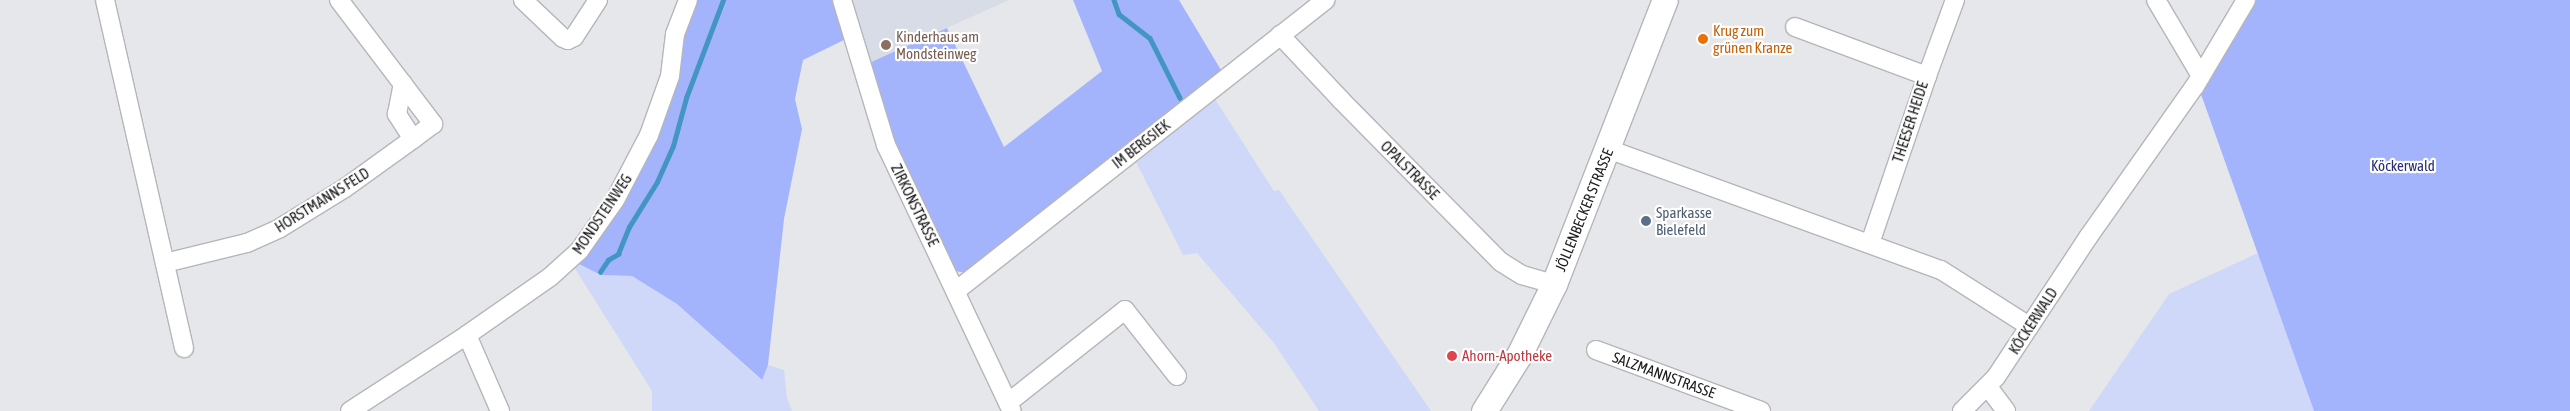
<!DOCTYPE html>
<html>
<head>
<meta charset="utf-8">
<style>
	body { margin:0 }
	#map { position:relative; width:2570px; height:411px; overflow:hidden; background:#e6e7eb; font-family:"Asap Condensed",sans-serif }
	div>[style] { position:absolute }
	.built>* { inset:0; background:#d8dce7 }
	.green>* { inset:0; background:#cfd8f8 }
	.forest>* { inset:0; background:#a4b4fc }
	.stream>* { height:4.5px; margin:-2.25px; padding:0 2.25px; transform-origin:2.25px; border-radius:2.25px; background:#4395c3 }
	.roads { filter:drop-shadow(1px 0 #b5b6ba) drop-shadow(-1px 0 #b5b6ba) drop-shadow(0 1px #b5b6ba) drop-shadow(0 -1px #b5b6ba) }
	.street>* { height:18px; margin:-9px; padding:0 9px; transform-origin:9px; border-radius:9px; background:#fff }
	.secondary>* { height:25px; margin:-12.5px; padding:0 12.5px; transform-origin:12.5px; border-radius:12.5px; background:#fff }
	.dots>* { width:14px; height:14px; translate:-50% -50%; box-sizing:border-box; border:2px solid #fff; border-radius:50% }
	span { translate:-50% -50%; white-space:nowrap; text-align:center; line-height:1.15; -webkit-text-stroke:4.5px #fff; paint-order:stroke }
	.food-label { font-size:15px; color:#c56008 }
	.left { translate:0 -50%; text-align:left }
	.education-label { font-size:15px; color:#785e54 }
	.street-label { font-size:15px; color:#1b1b1c }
	.park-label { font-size:15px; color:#272d7d }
	.service-label { font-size:15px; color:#4e5e75 }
	.health-label { font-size:15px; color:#be3a42 }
</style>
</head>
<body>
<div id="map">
	<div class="built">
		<i style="clip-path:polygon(851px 0,1009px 0,869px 63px)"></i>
	</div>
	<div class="green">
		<i style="clip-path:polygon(1215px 99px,1274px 191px,1279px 190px,1431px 411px,1319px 411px,1274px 343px,1197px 253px,1183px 255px,1135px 160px)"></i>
		<i style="clip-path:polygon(2258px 253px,2314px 411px,2089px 411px,2169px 294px)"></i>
		<i style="clip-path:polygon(579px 264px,601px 275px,632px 276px,677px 304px,761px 380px,768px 365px,784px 370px,787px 398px,792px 411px,652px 411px,652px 391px,574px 267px)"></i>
	</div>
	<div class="forest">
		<i style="clip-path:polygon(694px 0,833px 0,846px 39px,803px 60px,795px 99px,802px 129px,784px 219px,768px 365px,762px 380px,677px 304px,632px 276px,601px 275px,579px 264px,629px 189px,680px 33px)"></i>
		<i style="clip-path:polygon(1073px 0,1179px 0,1221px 70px,966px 273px,955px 271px,889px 131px,869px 63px,947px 28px,1004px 147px,1102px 71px)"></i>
		<i style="clip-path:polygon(2248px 0,2570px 0,2570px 411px,2314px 411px,2197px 83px)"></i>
	</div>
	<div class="stream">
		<i style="left:1114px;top:0;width:15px;rotate:70deg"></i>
		<i style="left:1119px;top:14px;width:39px;rotate:38deg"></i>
		<i style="left:1150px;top:38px;width:67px;rotate:63.4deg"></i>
		<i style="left:600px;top:272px;width:14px;rotate:-56deg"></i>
		<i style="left:608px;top:260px;width:12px;rotate:-31deg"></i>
		<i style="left:618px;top:254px;width:29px;rotate:-68deg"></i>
		<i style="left:629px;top:227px;width:53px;rotate:-58.1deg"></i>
		<i style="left:657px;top:182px;width:39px;rotate:-66deg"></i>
		<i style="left:673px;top:146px;width:50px;rotate:-74.8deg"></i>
		<i style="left:686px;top:98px;width:105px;rotate:-69.3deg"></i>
	</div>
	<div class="roads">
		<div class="street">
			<i style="left:105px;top:0;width:357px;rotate:77.2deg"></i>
			<i style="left:339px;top:0;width:156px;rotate:52.8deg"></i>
			<i style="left:433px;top:124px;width:25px;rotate:143deg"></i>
			<i style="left:413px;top:139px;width:30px;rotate:-123deg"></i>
			<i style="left:397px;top:114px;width:31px;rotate:-79deg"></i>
			<i style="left:523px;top:0;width:55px;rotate:43.5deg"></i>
			<i style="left:563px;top:38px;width:5px;rotate:22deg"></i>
			<i style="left:568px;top:40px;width:7px;rotate:-27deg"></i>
			<i style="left:574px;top:37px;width:44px;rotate:-57deg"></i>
			<i style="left:842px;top:0;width:152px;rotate:73.1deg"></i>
			<i style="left:886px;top:145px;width:294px;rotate:64.7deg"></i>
			<i style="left:2156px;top:0;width:88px;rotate:59.4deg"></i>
			<i style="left:1795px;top:27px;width:141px;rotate:20.4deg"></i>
			<i style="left:1927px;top:76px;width:176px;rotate:108.8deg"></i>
			<i style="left:1280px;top:35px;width:88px;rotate:46.8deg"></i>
			<i style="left:1340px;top:99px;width:229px;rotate:45.4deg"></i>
			<i style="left:1501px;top:262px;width:25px;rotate:32deg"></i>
			<i style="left:1522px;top:275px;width:33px;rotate:16deg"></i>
			<i style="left:1927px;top:76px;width:81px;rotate:-69.8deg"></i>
			<i style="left:1608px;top:149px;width:354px;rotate:20deg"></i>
			<i style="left:1941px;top:270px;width:104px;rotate:32.5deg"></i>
			<i style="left:165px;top:263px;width:84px;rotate:-13.7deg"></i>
			<i style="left:247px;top:243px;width:36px;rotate:-24deg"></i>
			<i style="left:280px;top:228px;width:76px;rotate:-31.6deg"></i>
			<i style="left:345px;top:188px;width:84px;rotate:-35.8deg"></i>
			<i style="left:957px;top:290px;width:469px;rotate:-38.2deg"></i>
			<i style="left:467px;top:335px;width:83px;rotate:66.5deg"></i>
			<i style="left:1596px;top:350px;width:176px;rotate:20.3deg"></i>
			<i style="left:1988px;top:387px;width:30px;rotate:53deg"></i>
			<i style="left:1009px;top:402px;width:148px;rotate:-38.4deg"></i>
			<i style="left:1125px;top:310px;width:84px;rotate:51.8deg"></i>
			<i style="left:350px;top:411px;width:140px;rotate:-33deg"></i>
			<i style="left:467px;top:335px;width:101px;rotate:-34.9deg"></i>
			<i style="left:550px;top:277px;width:39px;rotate:-42deg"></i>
			<i style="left:579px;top:251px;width:62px;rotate:-54.8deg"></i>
			<i style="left:615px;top:200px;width:73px;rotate:-62.4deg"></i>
			<i style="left:649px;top:135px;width:63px;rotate:-70.4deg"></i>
			<i style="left:670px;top:76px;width:42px;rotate:-83.2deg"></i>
			<i style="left:675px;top:34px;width:36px;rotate:-69deg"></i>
			<i style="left:1962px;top:411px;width:48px;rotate:-45deg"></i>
			<i style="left:1996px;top:377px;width:169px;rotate:-56.6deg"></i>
			<i style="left:2089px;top:236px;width:184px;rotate:-54.8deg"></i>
			<i style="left:2195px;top:86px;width:100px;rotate:-59.3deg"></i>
		</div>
		<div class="secondary">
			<i style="left:1484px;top:411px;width:66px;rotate:-58deg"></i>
			<i style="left:1519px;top:355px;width:79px;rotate:-63.8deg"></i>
			<i style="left:1554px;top:284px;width:305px;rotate:-68.7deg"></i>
		</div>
	</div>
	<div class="dots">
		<i style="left:1703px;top:39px;background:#e8710a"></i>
		<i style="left:886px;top:45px;background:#8d6e63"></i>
		<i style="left:1646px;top:221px;background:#5c6f8a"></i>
		<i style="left:1452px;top:356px;background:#e0444e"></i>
	</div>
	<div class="food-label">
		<span class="left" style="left:1713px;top:39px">Krug zum<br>grünen Kranze</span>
	</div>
	<div class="education-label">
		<span class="left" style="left:896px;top:45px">Kinderhaus am<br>Mondsteinweg</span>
	</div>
	<div class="street-label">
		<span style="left:1910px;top:122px;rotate:-72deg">THEESER HEIDE</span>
		<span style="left:1141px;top:144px;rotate:-38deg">IM BERGSIEK</span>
		<span style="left:1410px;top:170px;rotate:45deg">OPALSTRASSE</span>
		<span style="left:322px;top:200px;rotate:-32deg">HORSTMANNS FELD</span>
		<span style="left:915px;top:205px;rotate:64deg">ZIRKONSTRASSE</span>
		<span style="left:1584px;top:210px;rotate:-68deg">JÖLLENBECKER STRASSE</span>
		<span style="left:602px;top:214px;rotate:-56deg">MONDSTEINWEG</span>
		<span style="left:2033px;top:321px;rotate:-57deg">KÖCKERWALD</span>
		<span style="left:1664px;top:375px;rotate:20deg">SALZMANNSTRASSE</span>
	</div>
	<div class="park-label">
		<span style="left:2403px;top:166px">Köckerwald</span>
	</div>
	<div class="service-label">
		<span class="left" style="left:1656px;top:221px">Sparkasse<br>Bielefeld</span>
	</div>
	<div class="health-label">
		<span class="left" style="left:1462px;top:356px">Ahorn-Apotheke</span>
	</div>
</div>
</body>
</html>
